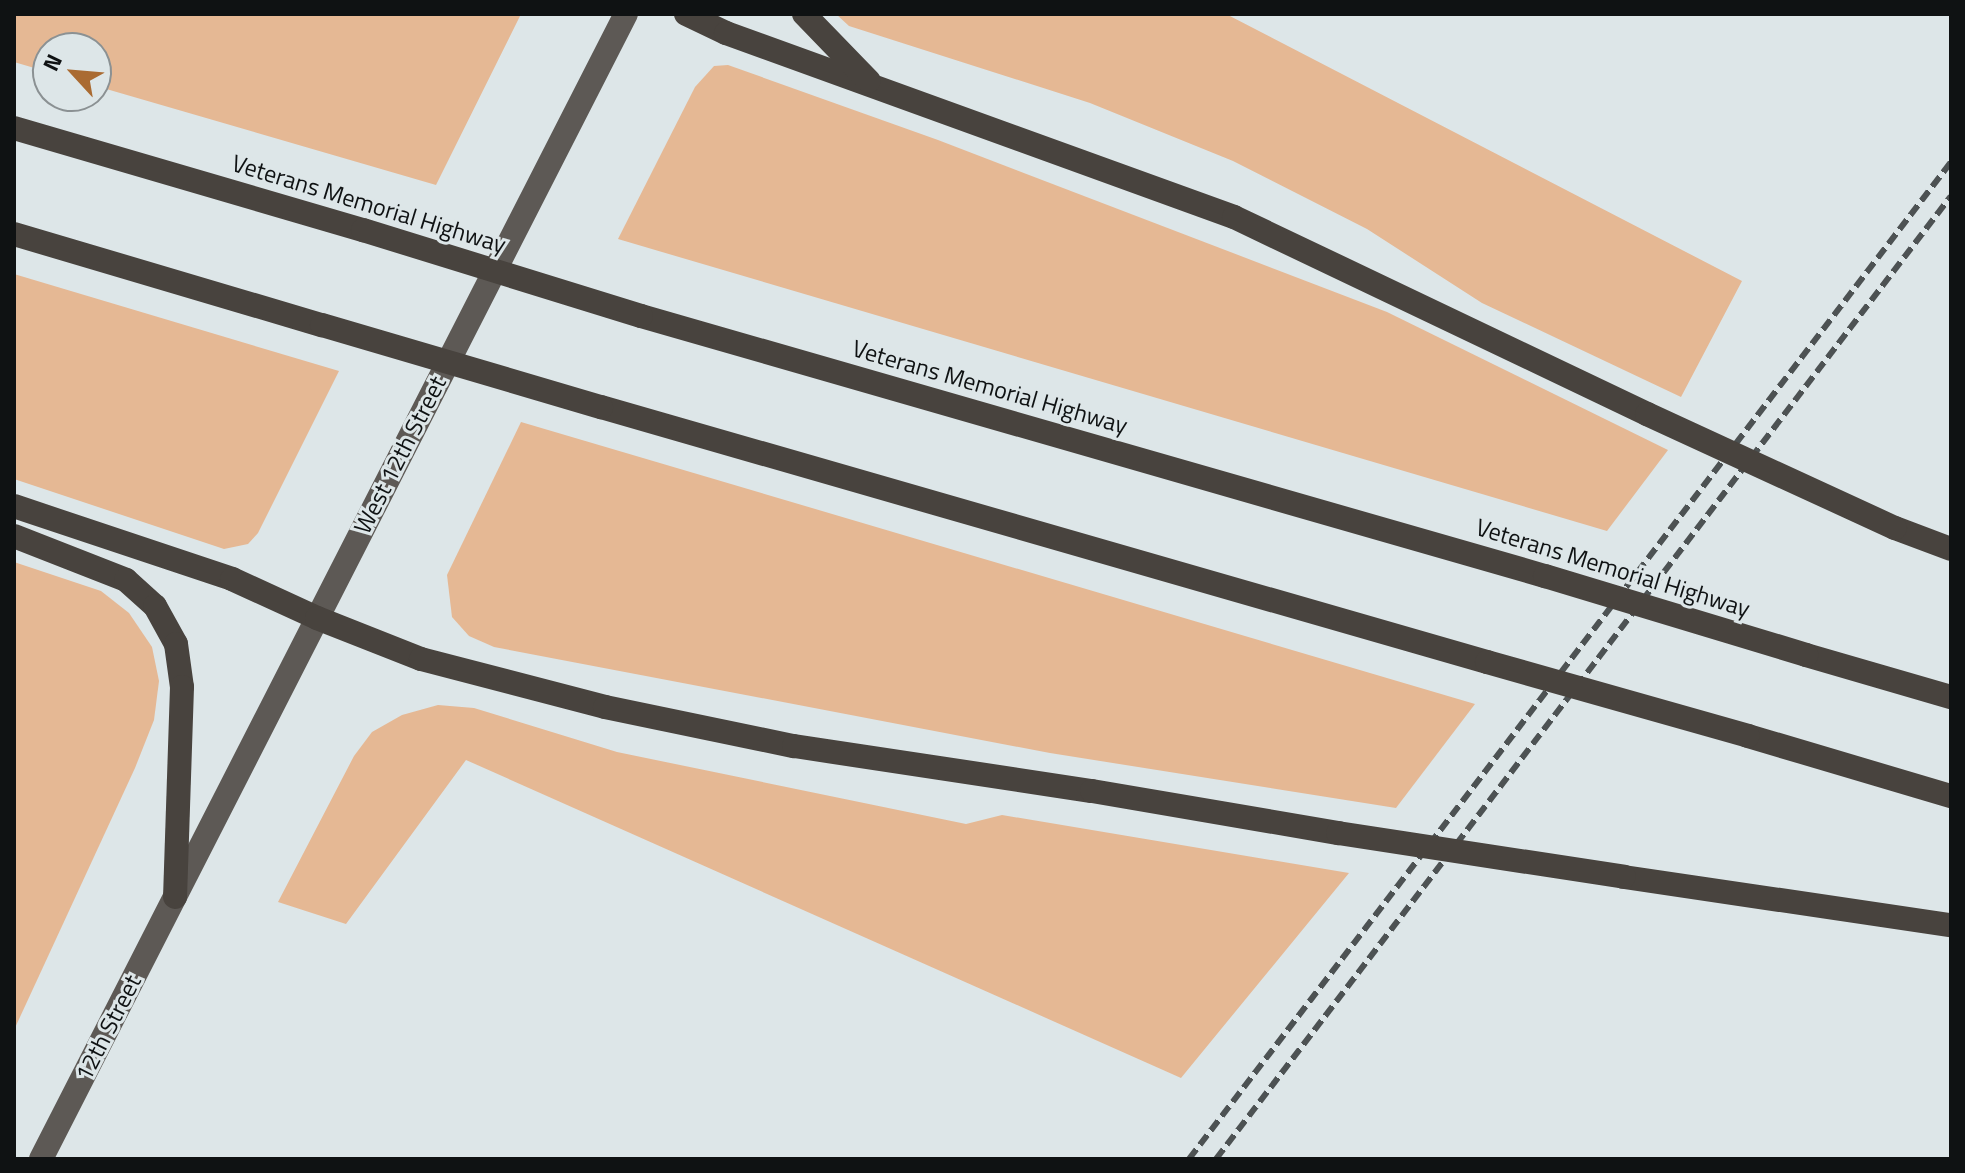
<!DOCTYPE html>
<html>
<head>
<meta charset="utf-8">
<style>
	body { margin:0 }
	#map { position:relative; width:1965px; height:1173px; overflow:hidden; background:#dde6e8; font-family:"Titillium Web",sans-serif }
	div>[style] { position:absolute }
	.green>* { inset:0; background:#e5b894 }
	.major>* { height:24px; margin:-12px; padding:0 12px; transform-origin:12px; border-radius:12px; background:#5d5955 }
	.highway>* { height:24px; margin:-12px; padding:0 12px; transform-origin:12px; border-radius:12px; background:#48433e }
	.rail>* { height:6px; margin-top:-3px; transform-origin:0; background:repeating-linear-gradient(90deg,#4d5253 0 12px,transparent 0 18px) }
	.highway-bridge>* { height:24px; margin:-12px; padding:0 12px; transform-origin:12px; border-radius:12px; background:#48433e }
	span { translate:-50% -50%; white-space:nowrap; text-align:center; line-height:1.15; -webkit-text-stroke:6px #dde6e8; paint-order:stroke }
	.street-label { font-size:24px; color:#0f1213 }
	.frame { position:absolute; inset:0; border:16px solid #0f1213; pointer-events:none }
	.north { position:absolute; left:32px; top:32px; width:80px; height:80px; box-sizing:border-box; background:#dde6e8; border:2px solid #8b9193; border-radius:50%; rotate:296deg; font-size:22px; font-weight:700; line-height:32px; text-align:center; color:#0f1213 }
	.north::after { content:''; display:block; margin:auto; width:28px; height:36px; background:#aa6b32; clip-path:polygon(50% 0,100% 100%,50% 72%,0 100%) }
</style>
</head>
<body>
<div id="map">
	<div class="green">
		<i style="clip-path:polygon(14px 14px,521px 14px,436px 185px,96px 86px,96px 48px,48px 48px,48px 72px,14px 62px)"></i>
		<i style="clip-path:polygon(836px 14px,1226px 14px,1742px 281px,1681px 397px,1482px 303px,1367px 229px,1233px 161px,1090px 103px,849px 26px)"></i>
		<i style="clip-path:polygon(728px 65px,938px 140px,1387px 312px,1668px 450px,1607px 531px,618px 239px,695px 87px,714px 66px)"></i>
		<i style="clip-path:polygon(14px 274px,339px 371px,258px 533px,248px 544px,224px 549px,14px 479px)"></i>
		<i style="clip-path:polygon(521px 422px,1475px 704px,1396px 808px,1050px 753px,494px 647px,469px 636px,452px 617px,447px 575px)"></i>
		<i style="clip-path:polygon(14px 562px,101px 591px,129px 613px,152px 647px,159px 681px,154px 720px,135px 768px,14px 1030px)"></i>
		<i style="clip-path:polygon(438px 705px,474px 708px,617px 752px,966px 824px,1002px 815px,1349px 873px,1181px 1078px,466px 760px,346px 924px,278px 902px,354px 756px,372px 732px,402px 715px)"></i>
	</div>
	<div class="major">
		<i style="left:41px;top:1159px;width:1286px;rotate:-62.94deg"></i>
	</div>
	<div class="highway">
		<i style="left:686px;top:14px;width:44px;rotate:25.4deg"></i>
		<i style="left:726px;top:33px;width:540px;rotate:19.91deg"></i>
		<i style="left:1234px;top:217px;width:458px;rotate:25.5deg"></i>
		<i style="left:804px;top:14px;width:93px;rotate:45.9deg"></i>
		<i style="left:14px;top:128px;width:364px;rotate:16.3deg"></i>
		<i style="left:14px;top:234px;width:321px;rotate:16.5deg"></i>
		<i style="left:641px;top:316px;width:941px;rotate:16.05deg"></i>
		<i style="left:601px;top:407px;width:922px;rotate:16.06deg"></i>
		<i style="left:14px;top:506px;width:230px;rotate:18.5deg"></i>
		<i style="left:232px;top:579px;width:94px;rotate:24.6deg"></i>
		<i style="left:317px;top:618px;width:112px;rotate:21.5deg"></i>
		<i style="left:421px;top:659px;width:190px;rotate:14.6deg"></i>
		<i style="left:605px;top:707px;width:193px;rotate:11.7deg"></i>
		<i style="left:794px;top:746px;width:301px;rotate:8.6deg"></i>
		<i style="left:1092px;top:791px;width:250px;rotate:9.7deg"></i>
		<i style="left:1895px;top:528px;width:60px;rotate:20.6deg"></i>
		<i style="left:14px;top:536px;width:120px;rotate:21.4deg"></i>
		<i style="left:126px;top:580px;width:39px;rotate:42deg"></i>
		<i style="left:155px;top:606px;width:43px;rotate:61.1deg"></i>
		<i style="left:176px;top:644px;width:43px;rotate:82.1deg"></i>
		<i style="left:182px;top:687px;width:210px;rotate:91.9deg"></i>
		<i style="left:1806px;top:655px;width:151px;rotate:16.2deg"></i>
		<i style="left:1748px;top:736px;width:212px;rotate:16.5deg"></i>
		<i style="left:1624px;top:877px;width:331px;rotate:8.4deg"></i>
	</div>
	<div class="rail">
		<i style="left:1189px;top:1159px;width:1255px;rotate:-52.61deg"></i>
		<i style="left:1216px;top:1159px;width:1211px;rotate:-52.65deg"></i>
	</div>
	<div class="highway-bridge">
		<i style="left:363px;top:230px;width:291px;rotate:17.2deg"></i>
		<i style="left:322px;top:325px;width:291px;rotate:16.4deg"></i>
		<i style="left:1647px;top:414px;width:273px;rotate:24.7deg"></i>
		<i style="left:1545px;top:576px;width:273px;rotate:16.8deg"></i>
		<i style="left:1487px;top:662px;width:271px;rotate:15.8deg"></i>
		<i style="left:1338px;top:833px;width:289px;rotate:8.7deg"></i>
	</div>
	<div class="street-label">
		<span style="left:369px;top:204px;rotate:17deg">Veterans Memorial Highway</span>
		<span style="left:990px;top:387px;rotate:16deg">Veterans Memorial Highway</span>
		<span style="left:400px;top:455px;rotate:-63deg">West 12th Street</span>
		<span style="left:1613px;top:568px;rotate:17deg">Veterans Memorial Highway</span>
		<span style="left:108px;top:1028px;rotate:-63deg">12th Street</span>
	</div>
	<div class="frame"></div>
	<div class="north">N</div>
</div>
</body>
</html>
